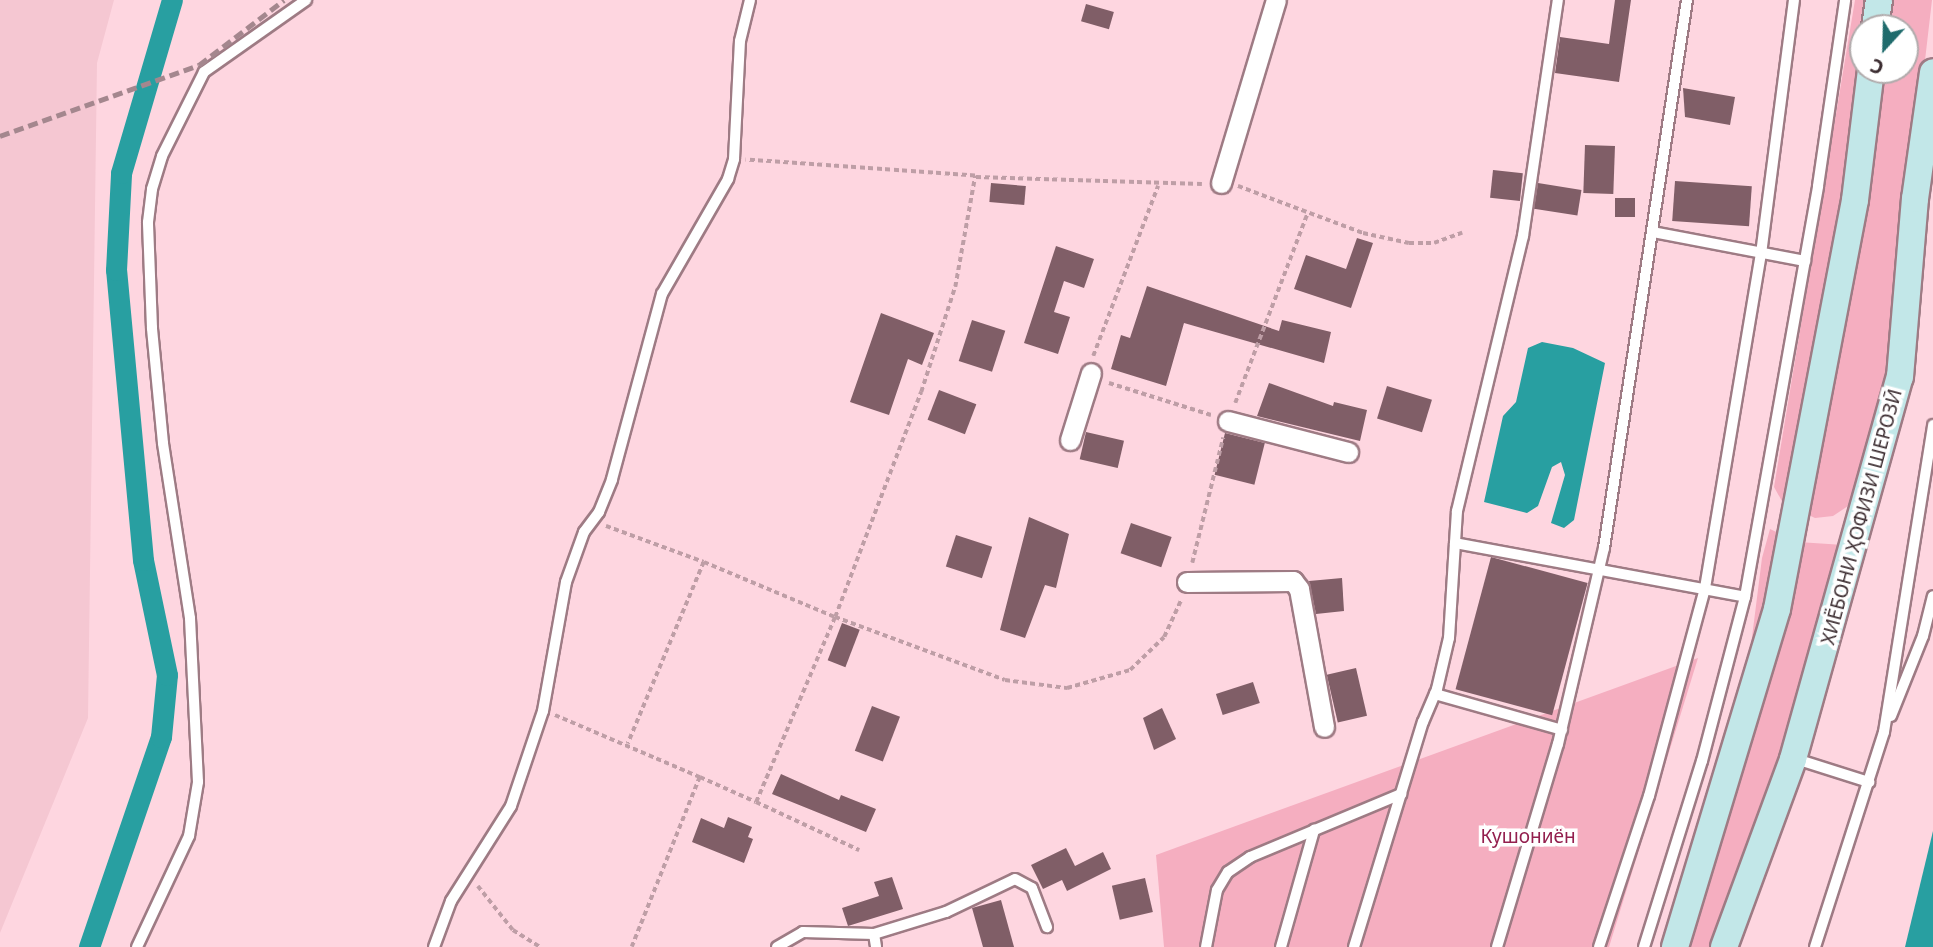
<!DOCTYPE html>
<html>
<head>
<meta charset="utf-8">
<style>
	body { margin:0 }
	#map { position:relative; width:1933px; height:947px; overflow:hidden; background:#fed6e0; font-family:"Noto Sans",sans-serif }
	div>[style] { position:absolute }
	.built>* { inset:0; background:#f5c7d2 }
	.green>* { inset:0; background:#f5aec0 }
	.water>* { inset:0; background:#289fa1 }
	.canal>* { height:21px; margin:-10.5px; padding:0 10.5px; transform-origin:10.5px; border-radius:10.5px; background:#289fa1 }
	.building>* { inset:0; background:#805e67; transform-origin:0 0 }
	.path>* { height:3.5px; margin-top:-1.75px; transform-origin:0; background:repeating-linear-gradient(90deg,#be9ea6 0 5px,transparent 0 8.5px) }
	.roads { filter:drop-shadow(2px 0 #9e7b84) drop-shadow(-2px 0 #9e7b84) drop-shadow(0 2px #9e7b84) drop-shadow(0 -2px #9e7b84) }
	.service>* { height:10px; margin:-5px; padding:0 5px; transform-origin:5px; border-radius:5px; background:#fff }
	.minor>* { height:19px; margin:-9.5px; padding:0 9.5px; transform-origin:9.5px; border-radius:9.5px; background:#fff }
	.secondary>* { height:26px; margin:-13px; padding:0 13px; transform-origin:13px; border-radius:13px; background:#c2e7e8 }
	.rail>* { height:5px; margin-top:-2.5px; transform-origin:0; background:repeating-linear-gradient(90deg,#a4878e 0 10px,transparent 0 15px) }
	span { translate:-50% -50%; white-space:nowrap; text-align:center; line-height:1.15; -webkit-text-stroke:7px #fff; paint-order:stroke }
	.street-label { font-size:19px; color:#3b2c30 }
	.park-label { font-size:19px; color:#931f4e }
	.north { position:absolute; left:1849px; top:14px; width:70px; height:70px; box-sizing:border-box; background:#fff; border:2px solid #b1abac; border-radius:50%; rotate:202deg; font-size:19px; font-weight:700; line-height:28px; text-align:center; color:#3b2c30 }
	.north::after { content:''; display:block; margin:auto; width:24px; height:32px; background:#1f6b6c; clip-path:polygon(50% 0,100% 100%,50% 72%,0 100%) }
</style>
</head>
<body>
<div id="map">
	<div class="built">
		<i style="clip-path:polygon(0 0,114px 0,97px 63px,88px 718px,0 933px)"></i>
	</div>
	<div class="green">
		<i style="clip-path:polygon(evenodd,1855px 0,1932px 0,1889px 371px,1858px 491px,1848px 506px,1833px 516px,1815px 518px,1783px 503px,1774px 487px,1855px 0,1863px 28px,1905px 28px,1905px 70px,1863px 70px,1863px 28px)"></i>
		<i style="clip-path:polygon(1770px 529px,1798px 542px,1844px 545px,1809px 689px,1716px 947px,1685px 947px,1738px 748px,1762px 558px)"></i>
		<i style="clip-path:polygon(1698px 658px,1609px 947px,1164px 947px,1156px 855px)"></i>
	</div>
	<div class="water">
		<i style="clip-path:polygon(1542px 342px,1573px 348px,1605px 363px,1574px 520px,1564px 528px,1551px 523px,1565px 475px,1561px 462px,1552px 467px,1538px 506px,1527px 513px,1484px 502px,1503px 416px,1516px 402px,1528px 348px)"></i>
		<i style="clip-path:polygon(1933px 831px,1933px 947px,1905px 947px)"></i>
	</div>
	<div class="canal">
		<i style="left:89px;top:947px;width:222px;rotate:-71.1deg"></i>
		<i style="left:161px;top:737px;width:62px;rotate:-84.5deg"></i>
		<i style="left:167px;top:675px;width:117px;rotate:-101.8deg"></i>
		<i style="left:143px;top:560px;width:291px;rotate:-95.3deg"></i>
		<i style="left:116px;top:270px;width:97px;rotate:-87deg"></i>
		<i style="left:121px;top:173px;width:180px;rotate:-73.6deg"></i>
	</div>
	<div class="building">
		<i style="clip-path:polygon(1615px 0,1631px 0,1619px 82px,1555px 73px,1560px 37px,1609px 44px)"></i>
		<i style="left:1086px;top:4px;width:29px;height:18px;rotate:16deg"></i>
		<i style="clip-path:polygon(1683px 88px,1735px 97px,1730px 125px,1685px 117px)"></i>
		<i style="left:1585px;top:145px;width:30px;height:48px;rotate:2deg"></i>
		<i style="left:1493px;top:170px;width:30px;height:28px;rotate:6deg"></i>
		<i style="left:1675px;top:181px;width:77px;height:40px;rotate:4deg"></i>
		<i style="left:991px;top:183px;width:35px;height:19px;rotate:5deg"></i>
		<i style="left:1538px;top:183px;width:44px;height:26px;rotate:9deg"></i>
		<i style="left:1615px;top:198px;width:20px;height:19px"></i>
		<i style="clip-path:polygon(1357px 238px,1373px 243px,1351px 308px,1294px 289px,1306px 255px,1346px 269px)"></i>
		<i style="clip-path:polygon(1056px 246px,1094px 259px,1084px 288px,1064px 281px,1054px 312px,1070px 317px,1058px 354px,1024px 343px)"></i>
		<i style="clip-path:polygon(1147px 286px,1279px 331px,1282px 320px,1331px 332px,1324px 363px,1184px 323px,1166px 386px,1111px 369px,1121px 335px,1130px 338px)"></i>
		<i style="clip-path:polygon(881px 313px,934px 333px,922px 365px,908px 359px,889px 415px,850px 402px)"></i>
		<i style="left:972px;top:320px;width:35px;height:43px;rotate:18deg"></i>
		<i style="clip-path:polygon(1269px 383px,1333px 406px,1334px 402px,1367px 410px,1360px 441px,1257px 416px)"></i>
		<i style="left:1387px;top:386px;width:47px;height:34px;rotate:17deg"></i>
		<i style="left:939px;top:390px;width:40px;height:32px;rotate:21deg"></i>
		<i style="left:1086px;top:432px;width:39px;height:28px;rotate:13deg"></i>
		<i style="left:1225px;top:433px;width:41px;height:43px;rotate:14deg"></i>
		<i style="clip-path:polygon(1029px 517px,1069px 534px,1056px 588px,1045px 585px,1025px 638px,1000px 630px)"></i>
		<i style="left:1131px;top:523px;width:43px;height:32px;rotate:19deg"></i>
		<i style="left:956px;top:535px;width:38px;height:33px;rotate:18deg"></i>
		<i style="left:1491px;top:557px;width:100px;height:137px;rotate:15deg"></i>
		<i style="clip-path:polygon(1342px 578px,1344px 611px,1316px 614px,1309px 581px)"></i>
		<i style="left:842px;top:623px;width:19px;height:40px;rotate:21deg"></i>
		<i style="left:1356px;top:668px;width:49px;height:30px;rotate:77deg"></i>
		<i style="left:1253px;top:682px;width:22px;height:39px;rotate:72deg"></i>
		<i style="left:872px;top:706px;width:30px;height:48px;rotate:21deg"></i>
		<i style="clip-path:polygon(1162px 708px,1176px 739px,1154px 750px,1143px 718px)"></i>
		<i style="clip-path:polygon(781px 774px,839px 800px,841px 795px,876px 809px,866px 832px,772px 794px)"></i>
		<i style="clip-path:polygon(728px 817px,752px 827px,748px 837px,753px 839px,744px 863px,692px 842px,701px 818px,724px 828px)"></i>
		<i style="clip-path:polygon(1066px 848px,1075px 866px,1103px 852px,1111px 869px,1067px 891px,1062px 880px,1043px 889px,1031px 865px)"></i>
		<i style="clip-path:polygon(892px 877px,903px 909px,848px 926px,842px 908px,879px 896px,874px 882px)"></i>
		<i style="left:1145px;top:878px;width:35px;height:34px;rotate:77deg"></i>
		<i style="clip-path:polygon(1001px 900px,1014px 947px,983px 947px,972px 908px)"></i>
	</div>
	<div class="path">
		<i style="left:976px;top:177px;width:226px;rotate:1.8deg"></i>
		<i style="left:1238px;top:186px;width:134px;rotate:20.6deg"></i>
		<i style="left:1363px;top:233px;width:47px;rotate:12.3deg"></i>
		<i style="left:1409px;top:243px;width:25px"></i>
		<i style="left:1434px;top:243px;width:30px;rotate:-20deg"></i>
		<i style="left:1093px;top:356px;width:182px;rotate:-69.1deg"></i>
		<i style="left:1109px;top:383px;width:107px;rotate:17.4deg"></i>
		<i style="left:1235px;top:403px;width:204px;rotate:-69.1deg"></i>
		<i style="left:606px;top:526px;width:104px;rotate:20.2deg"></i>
		<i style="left:704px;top:562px;width:197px;rotate:112.7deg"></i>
		<i style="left:704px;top:562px;width:142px;rotate:22.8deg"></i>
		<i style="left:835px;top:617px;width:241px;rotate:-69.1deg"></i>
		<i style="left:921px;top:392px;width:110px;rotate:-72.1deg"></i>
		<i style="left:955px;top:287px;width:113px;rotate:-79.8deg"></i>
		<i style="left:975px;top:176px;width:230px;rotate:-176deg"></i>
		<i style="left:1192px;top:563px;width:129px;rotate:-76.1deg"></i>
		<i style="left:555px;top:715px;width:158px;rotate:23.2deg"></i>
		<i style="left:700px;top:777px;width:183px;rotate:111.8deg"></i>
		<i style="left:700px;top:777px;width:61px;rotate:24.1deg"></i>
		<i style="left:756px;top:802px;width:201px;rotate:-66.9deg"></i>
		<i style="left:835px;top:617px;width:181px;rotate:20.3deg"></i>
		<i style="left:1005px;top:680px;width:63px;rotate:7.4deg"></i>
		<i style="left:1067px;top:688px;width:66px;rotate:-15.9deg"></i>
		<i style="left:1130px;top:670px;width:47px;rotate:-44.1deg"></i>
		<i style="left:1164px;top:637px;width:41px;rotate:-65.3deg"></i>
		<i style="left:756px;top:802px;width:114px;rotate:25deg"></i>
		<i style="left:478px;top:886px;width:56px;rotate:51.5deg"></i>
		<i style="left:513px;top:930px;width:32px;rotate:32deg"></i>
	</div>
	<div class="roads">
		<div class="service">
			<i style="left:1653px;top:232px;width:155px;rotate:10.8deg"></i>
			<i style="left:1455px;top:543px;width:295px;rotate:10.5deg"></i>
			<i style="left:1435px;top:694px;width:132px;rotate:15.8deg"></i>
			<i style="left:1891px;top:716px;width:86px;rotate:-68.2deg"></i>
			<i style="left:1923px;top:636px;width:41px;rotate:-76deg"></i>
			<i style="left:1796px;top:759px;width:77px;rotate:17.5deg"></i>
			<i style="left:874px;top:934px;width:13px;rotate:81deg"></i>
			<i style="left:137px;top:947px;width:123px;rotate:-64.9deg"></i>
			<i style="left:189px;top:836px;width:55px;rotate:-80.5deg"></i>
			<i style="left:198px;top:782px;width:164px;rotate:-92.8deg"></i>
			<i style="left:190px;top:618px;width:177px;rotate:-98.8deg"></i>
			<i style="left:163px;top:443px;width:116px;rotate:-95.5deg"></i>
			<i style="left:152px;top:328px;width:106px;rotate:-92.2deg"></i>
			<i style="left:148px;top:222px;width:33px;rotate:-83deg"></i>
			<i style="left:152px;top:189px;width:34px;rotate:-73deg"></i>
			<i style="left:162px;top:156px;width:94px;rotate:-63.4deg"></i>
			<i style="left:204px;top:72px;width:125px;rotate:-35.2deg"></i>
			<i style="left:434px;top:947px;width:49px;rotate:-69.7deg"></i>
			<i style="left:451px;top:901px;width:112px;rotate:-57.7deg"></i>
			<i style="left:511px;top:806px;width:100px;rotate:-71.4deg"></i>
			<i style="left:543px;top:711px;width:131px;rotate:-79.9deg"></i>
			<i style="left:566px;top:582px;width:53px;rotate:-70.2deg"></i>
			<i style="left:584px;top:532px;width:25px;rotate:-53deg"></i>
			<i style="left:599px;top:512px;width:35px;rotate:-68deg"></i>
			<i style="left:612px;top:479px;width:192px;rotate:-74.9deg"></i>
			<i style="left:662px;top:294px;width:133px;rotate:-60.1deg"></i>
			<i style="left:728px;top:179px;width:21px;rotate:-73deg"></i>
			<i style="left:734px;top:159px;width:118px;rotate:-87.1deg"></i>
			<i style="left:740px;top:41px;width:42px;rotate:-76.3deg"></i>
			<i style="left:777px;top:947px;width:30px;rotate:-30deg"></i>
			<i style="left:803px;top:932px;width:71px;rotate:1.6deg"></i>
			<i style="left:874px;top:934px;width:75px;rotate:-17deg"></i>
			<i style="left:946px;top:912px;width:76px;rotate:-25.6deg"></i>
			<i style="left:1015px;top:879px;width:19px;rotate:28deg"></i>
			<i style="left:1032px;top:888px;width:42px;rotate:69deg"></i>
			<i style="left:1206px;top:947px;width:58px;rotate:-79.1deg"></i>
			<i style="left:1217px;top:890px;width:21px;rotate:-59deg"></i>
			<i style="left:1228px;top:872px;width:27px;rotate:-34deg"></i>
			<i style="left:1250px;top:857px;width:164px;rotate:-22.6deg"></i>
			<i style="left:1281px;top:947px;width:122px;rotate:-74.2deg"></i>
			<i style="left:1354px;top:947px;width:235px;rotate:-73deg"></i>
			<i style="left:1423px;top:722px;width:36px;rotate:-67deg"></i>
			<i style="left:1437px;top:689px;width:52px;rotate:-76.8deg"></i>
			<i style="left:1449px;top:638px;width:127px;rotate:-86.4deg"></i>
			<i style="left:1457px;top:511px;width:283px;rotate:-76.5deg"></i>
			<i style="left:1523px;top:236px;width:239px;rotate:-81.6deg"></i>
			<i style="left:1497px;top:947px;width:212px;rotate:-73.3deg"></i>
			<i style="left:1558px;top:744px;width:201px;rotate:-76.8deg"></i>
			<i style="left:1604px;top:548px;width:554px;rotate:-81.39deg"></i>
			<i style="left:1599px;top:947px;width:159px;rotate:-71.7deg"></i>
			<i style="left:1649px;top:796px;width:215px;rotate:-74.9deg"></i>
			<i style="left:1705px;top:588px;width:339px;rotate:-80.5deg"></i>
			<i style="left:1761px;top:254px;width:256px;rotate:-82.6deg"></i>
			<i style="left:1644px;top:947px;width:195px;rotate:-72.7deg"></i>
			<i style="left:1702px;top:761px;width:170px;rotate:-75.3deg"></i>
			<i style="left:1745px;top:597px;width:417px;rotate:-79.9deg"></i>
			<i style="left:1818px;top:186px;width:188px;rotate:-81.7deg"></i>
			<i style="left:1815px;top:947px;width:226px;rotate:-72.2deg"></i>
			<i style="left:1884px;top:732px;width:311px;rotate:-80.9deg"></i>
		</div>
		<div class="minor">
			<i style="left:1221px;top:183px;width:191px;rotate:-73.3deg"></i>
			<i style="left:1228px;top:421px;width:124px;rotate:14.5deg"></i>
			<i style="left:1070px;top:440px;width:70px;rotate:-72.6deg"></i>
			<i style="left:1187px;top:582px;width:106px;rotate:-0.5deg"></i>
			<i style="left:1293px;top:581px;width:10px;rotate:53deg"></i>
			<i style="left:1299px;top:589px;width:140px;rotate:79.7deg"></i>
		</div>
		<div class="secondary">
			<i style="left:1875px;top:28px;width:28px;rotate:-82deg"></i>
			<i style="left:1675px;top:947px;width:353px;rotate:-73.2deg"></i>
			<i style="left:1777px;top:609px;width:416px;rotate:-79.2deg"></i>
			<i style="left:1855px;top:200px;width:131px;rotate:-83deg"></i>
			<i style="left:1724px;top:947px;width:200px;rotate:-69.8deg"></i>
			<i style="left:1793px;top:759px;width:397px;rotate:-74.4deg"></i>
			<i style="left:1900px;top:377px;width:179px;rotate:-85.2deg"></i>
			<i style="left:1915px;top:199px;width:128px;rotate:-81.9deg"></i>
		</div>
	</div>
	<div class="rail">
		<i style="left:0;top:136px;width:211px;rotate:-19.6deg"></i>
		<i style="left:199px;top:65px;width:107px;rotate:-37.4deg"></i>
	</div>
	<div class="street-label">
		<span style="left:1862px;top:517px;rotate:-75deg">ХИЁБОНИ ҲОФИЗИ ШЕРОЗӢ</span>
	</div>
	<div class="park-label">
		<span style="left:1528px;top:837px">Кушониён</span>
	</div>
	<div class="north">С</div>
</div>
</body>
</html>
